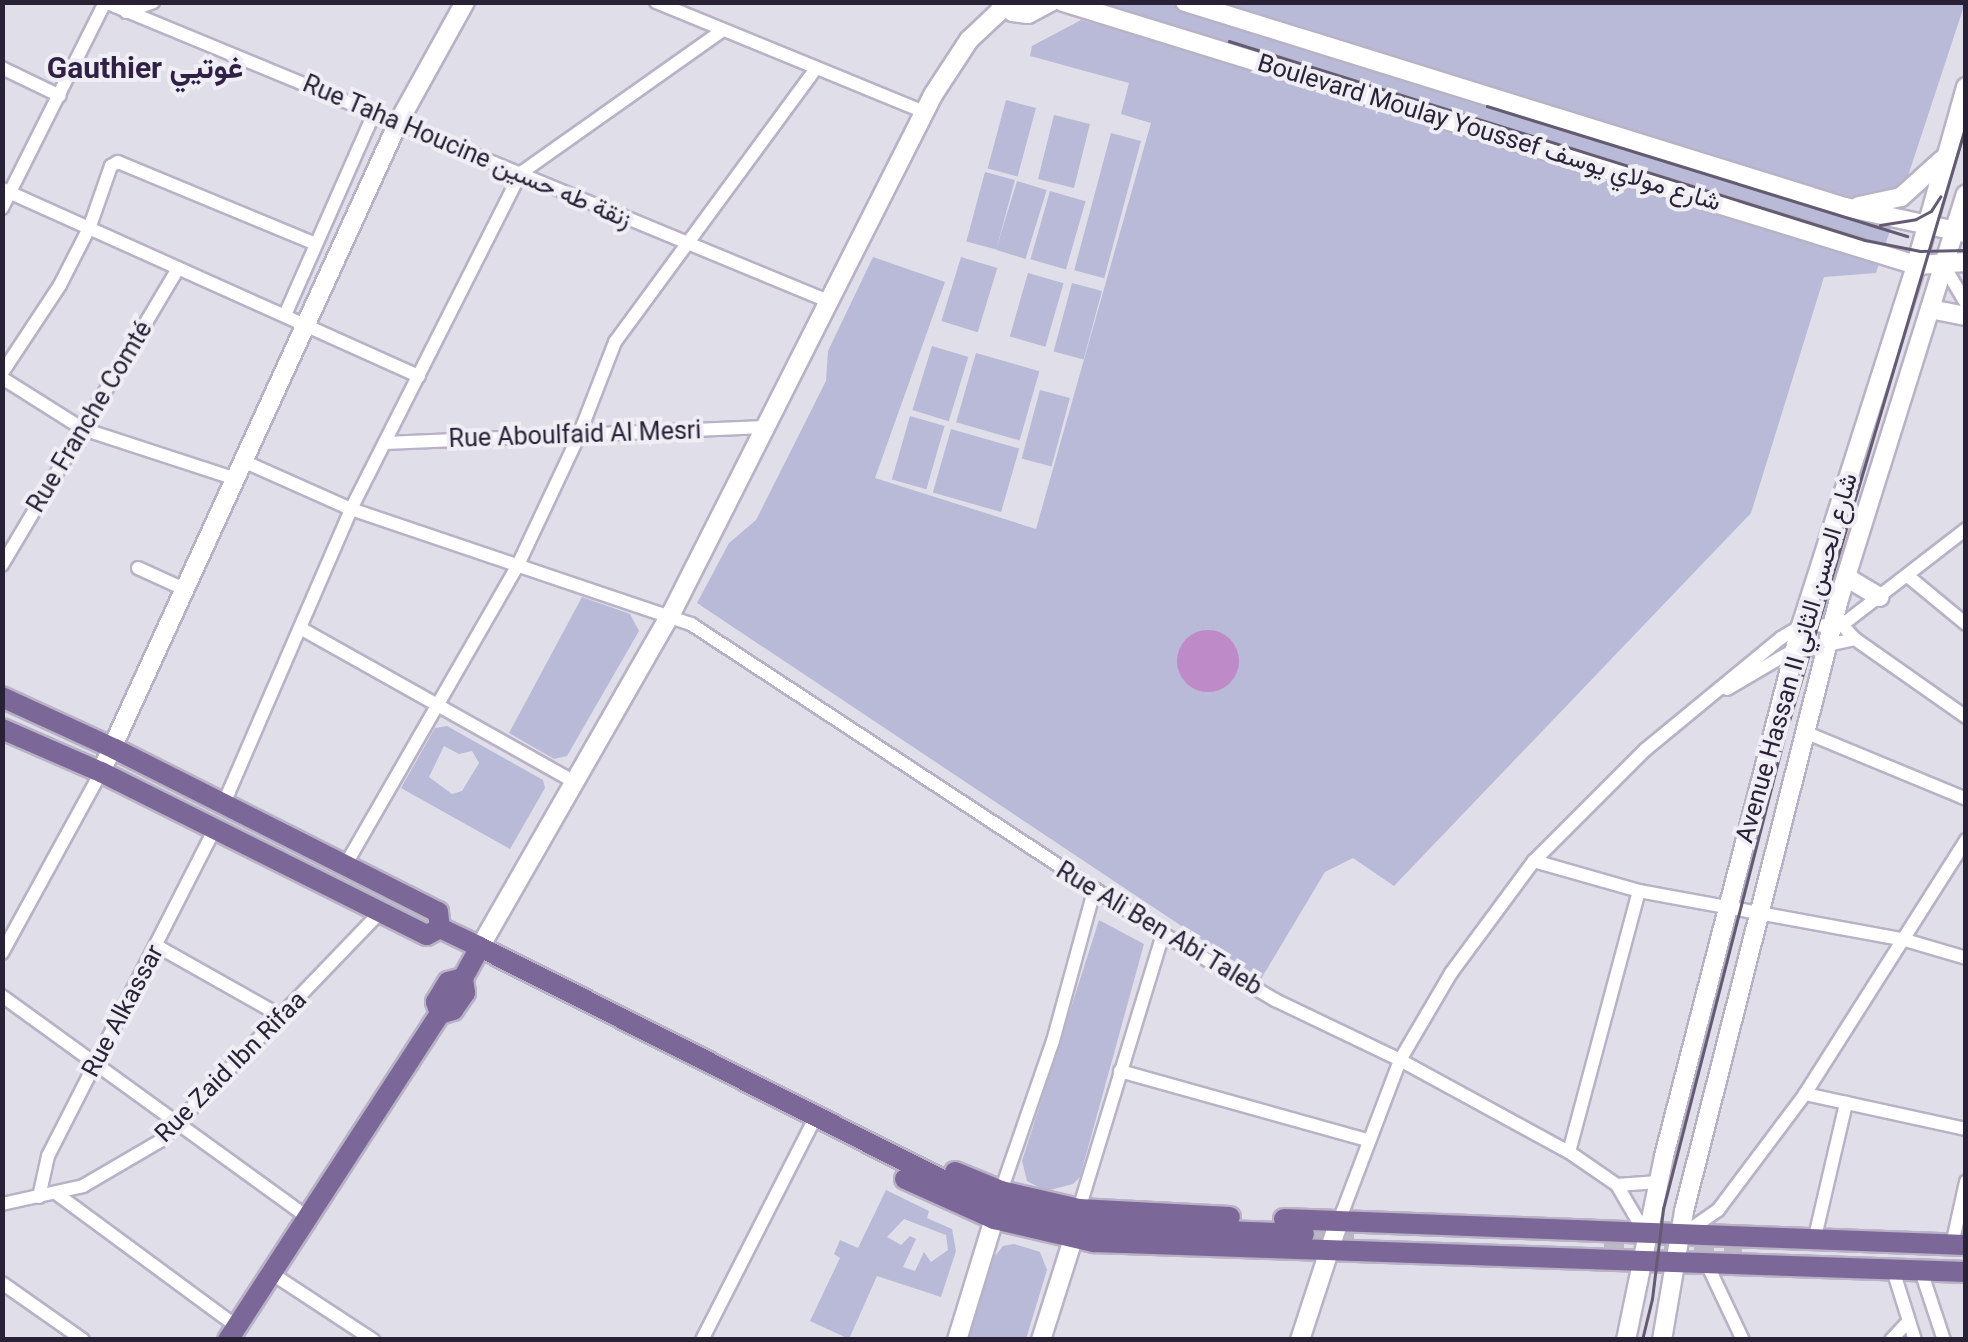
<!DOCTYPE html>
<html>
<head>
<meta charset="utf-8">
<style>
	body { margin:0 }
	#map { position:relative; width:1968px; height:1342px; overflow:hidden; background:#e0dee8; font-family:Roboto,Vazirmatn,sans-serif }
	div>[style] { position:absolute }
	.green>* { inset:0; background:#b9bad7; transform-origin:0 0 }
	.water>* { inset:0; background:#be8bc8 }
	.round { border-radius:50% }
	.primary-tunnel>* { height:20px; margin-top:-10px; transform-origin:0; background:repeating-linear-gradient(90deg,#bbb8c4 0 20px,transparent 0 30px) }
	.roads { filter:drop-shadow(2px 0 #b9b2c6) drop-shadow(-2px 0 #b9b2c6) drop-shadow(0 2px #b9b2c6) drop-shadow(0 -2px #b9b2c6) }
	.street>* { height:12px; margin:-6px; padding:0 6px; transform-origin:6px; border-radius:6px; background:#fff }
	.secondary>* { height:18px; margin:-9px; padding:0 9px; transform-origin:9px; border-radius:9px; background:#fff }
	.primary>* { height:20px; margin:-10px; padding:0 10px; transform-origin:10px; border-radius:10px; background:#7c6799 }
	.tram>* { height:2.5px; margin:-1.25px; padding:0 1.25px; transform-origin:1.25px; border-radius:1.25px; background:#645b72 }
	span { translate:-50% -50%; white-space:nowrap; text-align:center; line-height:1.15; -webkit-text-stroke:8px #efeef5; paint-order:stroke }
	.street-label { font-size:25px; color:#292136 }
	.quarter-label { font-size:30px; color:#302045; font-weight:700 }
	.frame { position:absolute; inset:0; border:5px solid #292136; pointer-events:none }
</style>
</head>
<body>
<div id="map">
	<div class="green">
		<i style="clip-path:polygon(1108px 3px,1965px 3px,1876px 273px,1824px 277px,1751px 513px,1394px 886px,1353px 858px,1325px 872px,1261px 979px,697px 603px,729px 543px,756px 520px,826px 381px,828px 351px,873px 257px,945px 282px,875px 478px,1036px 529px,1151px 123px,1121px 114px,1129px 83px,1030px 56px,1032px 46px,1081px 20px,1100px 25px)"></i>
		<i style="left:1006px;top:100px;width:31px;height:71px;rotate:15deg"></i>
		<i style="left:1054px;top:115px;width:37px;height:66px;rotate:14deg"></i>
		<i style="left:1111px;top:133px;width:31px;height:142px;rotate:15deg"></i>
		<i style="left:985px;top:172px;width:31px;height:72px;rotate:15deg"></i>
		<i style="left:1017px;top:181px;width:31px;height:72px;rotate:17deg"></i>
		<i style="left:1050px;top:191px;width:37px;height:71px;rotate:16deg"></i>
		<i style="left:961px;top:257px;width:38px;height:67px;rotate:17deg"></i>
		<i style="left:1028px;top:273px;width:37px;height:66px;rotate:16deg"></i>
		<i style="left:1072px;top:283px;width:31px;height:71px;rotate:15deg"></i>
		<i style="left:932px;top:346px;width:38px;height:67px;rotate:17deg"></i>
		<i style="left:976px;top:353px;width:66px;height:72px;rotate:16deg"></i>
		<i style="left:1040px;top:390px;width:31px;height:71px;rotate:15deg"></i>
		<i style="left:910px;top:416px;width:36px;height:66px;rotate:16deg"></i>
		<i style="left:951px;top:429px;width:71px;height:66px;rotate:16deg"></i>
		<i style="clip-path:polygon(582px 597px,630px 614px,639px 631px,567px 756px,554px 759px,509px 733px)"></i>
		<i style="clip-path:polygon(evenodd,447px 726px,543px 780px,545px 788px,510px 849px,401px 788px,435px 728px,447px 726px,444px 746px,459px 754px,472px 751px,479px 763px,462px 791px,452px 794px,429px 777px,444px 746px)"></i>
		<i style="clip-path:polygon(1099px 920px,1144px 944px,1080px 1177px,1073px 1184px,1046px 1191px,1027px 1181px,1022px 1161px)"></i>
		<i style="clip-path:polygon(evenodd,886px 1190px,929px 1211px,927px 1218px,952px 1229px,956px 1251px,941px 1297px,877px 1276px,849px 1339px,810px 1321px,840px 1258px,834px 1254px,840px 1240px,858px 1248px,886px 1190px,904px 1219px,946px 1235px,948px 1250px,931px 1262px,924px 1252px,915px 1271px,903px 1267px,916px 1239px,910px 1236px,901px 1245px,887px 1237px,904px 1219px)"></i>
		<i style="clip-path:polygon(1014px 1244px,1040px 1252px,1047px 1270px,1026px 1339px,967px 1340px,990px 1262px,1003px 1246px)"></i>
	</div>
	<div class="water">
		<i class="round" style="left:1177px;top:630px;width:62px;height:62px"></i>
	</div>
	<div class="primary-tunnel">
		<i style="left:1304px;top:1234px;width:57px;rotate:2deg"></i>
		<i style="left:1604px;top:1244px;width:138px;rotate:3.3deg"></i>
	</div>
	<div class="roads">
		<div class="street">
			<i style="left:105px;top:2px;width:782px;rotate:22.47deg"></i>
			<i style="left:656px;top:2px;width:290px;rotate:22.3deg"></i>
			<i style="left:126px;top:12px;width:29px;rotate:-20deg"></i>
			<i style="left:2px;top:68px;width:64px;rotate:25.8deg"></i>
			<i style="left:2px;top:189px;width:457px;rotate:24.2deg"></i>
			<i style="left:2px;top:208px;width:230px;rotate:-63.4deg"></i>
			<i style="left:1944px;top:266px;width:43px;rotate:59.3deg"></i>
			<i style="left:285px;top:315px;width:221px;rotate:-66.2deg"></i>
			<i style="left:2px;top:373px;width:105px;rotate:-56.6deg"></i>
			<i style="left:60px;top:285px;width:66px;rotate:-63deg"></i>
			<i style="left:90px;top:226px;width:64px;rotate:-70.7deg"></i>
			<i style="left:111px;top:166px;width:8px;rotate:-30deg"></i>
			<i style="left:118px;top:162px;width:214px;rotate:22.5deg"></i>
			<i style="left:2px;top:378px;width:96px;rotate:32.2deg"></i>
			<i style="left:83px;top:429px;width:161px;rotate:18.1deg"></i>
			<i style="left:385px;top:443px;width:380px;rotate:-2.4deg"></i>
			<i style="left:243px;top:461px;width:118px;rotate:24deg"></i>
			<i style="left:351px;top:509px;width:359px;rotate:18.7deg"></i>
			<i style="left:691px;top:624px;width:565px;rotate:33.3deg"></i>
			<i style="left:1163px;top:934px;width:130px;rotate:30.5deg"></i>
			<i style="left:1275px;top:1000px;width:139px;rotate:25.6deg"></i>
			<i style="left:1400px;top:1060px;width:192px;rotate:28.6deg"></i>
			<i style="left:1569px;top:1152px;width:58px;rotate:34.5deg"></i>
			<i style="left:1617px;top:1185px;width:56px;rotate:59.7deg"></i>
			<i style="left:2px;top:565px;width:345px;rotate:-59.3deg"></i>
			<i style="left:138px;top:568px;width:53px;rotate:24.6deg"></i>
			<i style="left:1909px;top:577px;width:74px;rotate:39.5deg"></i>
			<i style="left:1842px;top:625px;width:157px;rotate:-37.7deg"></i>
			<i style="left:1842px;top:625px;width:19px;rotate:47deg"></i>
			<i style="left:1855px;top:639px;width:136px;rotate:35.1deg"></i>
			<i style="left:300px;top:628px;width:314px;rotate:29.3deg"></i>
			<i style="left:1727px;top:689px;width:69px;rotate:-30.3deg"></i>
			<i style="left:1787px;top:654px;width:70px;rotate:-12.4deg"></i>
			<i style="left:1807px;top:733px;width:172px;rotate:22.5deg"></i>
			<i style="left:224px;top:803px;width:320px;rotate:-66.6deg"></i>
			<i style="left:351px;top:509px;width:377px;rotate:-63.2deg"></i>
			<i style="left:521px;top:173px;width:247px;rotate:-35.3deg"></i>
			<i style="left:1534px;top:861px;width:109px;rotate:15.9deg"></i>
			<i style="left:1639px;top:891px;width:270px;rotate:10.4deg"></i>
			<i style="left:1905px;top:940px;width:64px;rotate:16.4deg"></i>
			<i style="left:346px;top:864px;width:343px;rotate:-60.1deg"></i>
			<i style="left:517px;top:567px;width:146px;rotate:-64.8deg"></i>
			<i style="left:579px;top:435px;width:100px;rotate:-68.8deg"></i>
			<i style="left:615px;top:342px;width:340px;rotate:-53.7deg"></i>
			<i style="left:157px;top:946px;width:145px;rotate:29.4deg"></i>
			<i style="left:2px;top:953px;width:206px;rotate:-61.3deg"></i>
			<i style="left:2px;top:996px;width:374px;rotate:35.9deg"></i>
			<i style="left:1120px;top:1071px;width:256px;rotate:15.6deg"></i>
			<i style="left:1805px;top:1094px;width:165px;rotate:12.3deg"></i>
			<i style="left:1569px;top:1152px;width:270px;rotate:-75deg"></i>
			<i style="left:1617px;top:1185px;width:41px;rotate:-4.2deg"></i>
			<i style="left:1001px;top:1191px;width:159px;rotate:-70.9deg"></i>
			<i style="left:1053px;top:1041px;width:156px;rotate:-74.7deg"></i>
			<i style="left:57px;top:1194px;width:222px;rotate:36.4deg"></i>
			<i style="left:39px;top:1197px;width:42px;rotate:-77.6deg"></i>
			<i style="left:48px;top:1156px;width:368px;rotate:-63deg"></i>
			<i style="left:2px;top:1204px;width:83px;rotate:-12.5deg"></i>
			<i style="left:83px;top:1186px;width:89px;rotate:-30.3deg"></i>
			<i style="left:160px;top:1141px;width:318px;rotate:-46.1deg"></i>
			<i style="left:1079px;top:1209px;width:288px;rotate:-73deg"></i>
			<i style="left:1339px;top:1221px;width:172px;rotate:-69.2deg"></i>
			<i style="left:1400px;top:1060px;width:101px;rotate:-59.6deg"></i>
			<i style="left:1451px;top:973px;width:139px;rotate:-53.5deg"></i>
			<i style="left:1534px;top:861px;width:157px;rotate:-45deg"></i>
			<i style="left:1645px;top:750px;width:176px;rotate:-39.5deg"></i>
			<i style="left:1781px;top:638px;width:23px;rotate:-31deg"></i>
			<i style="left:1801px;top:626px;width:41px;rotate:-1.4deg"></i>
			<i style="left:1688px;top:1231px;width:37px;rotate:-35deg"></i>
			<i style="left:1718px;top:1210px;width:145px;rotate:-53.1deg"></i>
			<i style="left:1805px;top:1094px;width:301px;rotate:-57.6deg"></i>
			<i style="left:1814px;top:1241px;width:142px;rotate:-76.9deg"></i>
			<i style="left:1952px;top:1245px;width:65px;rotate:-77.5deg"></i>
			<i style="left:1707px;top:1264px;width:84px;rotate:64.7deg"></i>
			<i style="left:1893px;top:1270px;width:73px;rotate:72.6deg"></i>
			<i style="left:268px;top:1271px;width:126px;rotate:33.3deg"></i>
			<i style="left:1921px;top:1271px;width:73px;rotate:71.6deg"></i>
			<i style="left:2px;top:1283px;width:99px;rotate:35.1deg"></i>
			<i style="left:702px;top:1340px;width:249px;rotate:-63deg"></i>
			<i style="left:1891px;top:1340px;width:26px;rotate:-47deg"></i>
		</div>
		<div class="secondary">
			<i style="left:1000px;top:2px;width:16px;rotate:38deg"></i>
			<i style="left:1013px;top:12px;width:15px;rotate:8deg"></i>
			<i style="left:1028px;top:14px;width:26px;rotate:-28deg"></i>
			<i style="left:1063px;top:2px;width:893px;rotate:17.14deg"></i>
			<i style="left:1916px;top:265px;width:50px;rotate:-3.4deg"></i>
			<i style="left:1185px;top:2px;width:691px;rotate:17.26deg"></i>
			<i style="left:1845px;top:207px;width:123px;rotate:12.2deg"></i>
			<i style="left:1859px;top:206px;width:43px;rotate:-12.1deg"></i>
			<i style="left:1901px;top:197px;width:55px;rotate:-42.1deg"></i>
			<i style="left:1930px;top:309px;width:37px;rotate:11deg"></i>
			<i style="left:1846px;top:577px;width:39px;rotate:31deg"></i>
			<i style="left:101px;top:772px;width:714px;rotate:-65.41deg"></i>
			<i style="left:398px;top:123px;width:138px;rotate:-61deg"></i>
			<i style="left:480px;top:947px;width:384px;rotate:-60.2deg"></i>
			<i style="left:671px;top:614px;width:581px;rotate:-63.21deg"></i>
			<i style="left:933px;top:95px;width:66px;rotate:-56.8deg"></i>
			<i style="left:969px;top:40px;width:48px;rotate:-43.3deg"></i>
			<i style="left:957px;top:1340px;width:127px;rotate:-73deg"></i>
			<i style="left:1041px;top:1340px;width:106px;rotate:-72.4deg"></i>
			<i style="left:1300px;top:1340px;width:125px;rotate:-71.9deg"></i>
			<i style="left:1626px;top:1340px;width:188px;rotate:-78.3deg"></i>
			<i style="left:1664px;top:1156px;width:547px;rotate:-75.51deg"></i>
			<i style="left:1801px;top:626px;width:379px;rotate:-72.3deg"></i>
			<i style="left:1916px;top:265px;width:185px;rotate:-74.3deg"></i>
			<i style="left:1662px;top:1340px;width:131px;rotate:-80.3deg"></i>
			<i style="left:1684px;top:1211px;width:631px;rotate:-75.79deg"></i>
			<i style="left:1839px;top:599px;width:424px;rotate:-72.6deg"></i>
		</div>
		<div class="primary">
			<i style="left:2px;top:697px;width:124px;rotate:24.7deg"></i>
			<i style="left:115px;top:749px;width:362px;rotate:26.8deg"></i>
			<i style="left:438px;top:912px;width:16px;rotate:83deg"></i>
			<i style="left:2px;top:729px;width:108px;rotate:23.5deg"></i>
			<i style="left:101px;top:772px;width:364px;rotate:26.6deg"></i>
			<i style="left:427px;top:935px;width:15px;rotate:-28deg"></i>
			<i style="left:440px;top:928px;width:44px;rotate:25.4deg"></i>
			<i style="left:480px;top:947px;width:555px;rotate:26.75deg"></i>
			<i style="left:976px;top:1197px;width:68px;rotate:17.1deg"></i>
			<i style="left:1041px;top:1217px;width:54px;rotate:9.6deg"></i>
			<i style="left:1094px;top:1226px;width:210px;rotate:2.2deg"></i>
			<i style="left:440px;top:1014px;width:13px;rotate:-108deg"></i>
			<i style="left:436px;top:1002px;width:23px;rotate:-59deg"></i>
			<i style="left:448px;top:982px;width:16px;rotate:-15deg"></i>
			<i style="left:955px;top:1172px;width:50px;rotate:22.4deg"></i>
			<i style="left:1001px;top:1191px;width:80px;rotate:13deg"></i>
			<i style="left:1079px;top:1209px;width:151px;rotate:3deg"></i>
			<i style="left:905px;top:1179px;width:98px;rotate:24.2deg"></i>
			<i style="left:994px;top:1219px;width:103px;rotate:13deg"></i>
			<i style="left:1094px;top:1242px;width:873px;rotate:1.97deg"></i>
			<i style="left:1284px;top:1219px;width:682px;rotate:2.18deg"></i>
			<i style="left:228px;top:1340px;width:389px;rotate:-57deg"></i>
			<i style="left:440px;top:1014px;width:14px;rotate:-17deg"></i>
			<i style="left:453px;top:1010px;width:21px;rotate:-55deg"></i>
			<i style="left:465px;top:993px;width:15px;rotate:-98deg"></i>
			<i style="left:463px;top:978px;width:35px;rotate:-61deg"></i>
		</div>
	</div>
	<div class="tram">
		<i style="left:1229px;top:41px;width:666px;rotate:17.37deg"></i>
		<i style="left:1865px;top:240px;width:56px;rotate:11.3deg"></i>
		<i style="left:1920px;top:251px;width:46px;rotate:-1.2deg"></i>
		<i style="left:1487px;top:106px;width:440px;rotate:17.2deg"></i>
		<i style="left:1880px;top:225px;width:36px;rotate:-9deg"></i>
		<i style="left:1916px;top:219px;width:17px;rotate:-28deg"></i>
		<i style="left:1931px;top:211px;width:17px;rotate:-57deg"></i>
		<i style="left:1642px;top:1340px;width:42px;rotate:-76.3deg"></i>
		<i style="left:1652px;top:1299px;width:91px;rotate:-83deg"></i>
		<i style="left:1663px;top:1209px;width:494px;rotate:-75.6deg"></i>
		<i style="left:1786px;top:731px;width:632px;rotate:-73.46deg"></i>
	</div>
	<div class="street-label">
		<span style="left:1489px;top:133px;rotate:17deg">Boulevard Moulay Youssef شارع مولاي يوسف</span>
		<span style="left:467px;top:152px;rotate:23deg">Rue Taha Houcine زنقة طه حسين</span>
		<span style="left:90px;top:417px;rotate:-59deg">Rue Franche Comté</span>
		<span style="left:575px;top:435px;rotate:-2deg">Rue Aboulfaid Al Mesri</span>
		<span style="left:1797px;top:658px;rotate:-74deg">Avenue Hassan II شارع الحسن الثاني</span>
		<span style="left:1159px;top:929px;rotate:31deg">Rue Ali Ben Abi Taleb</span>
		<span style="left:123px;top:1011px;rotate:-62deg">Rue Alkassar</span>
		<span style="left:231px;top:1067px;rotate:-45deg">Rue Zaid Ibn Rifaa</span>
	</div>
	<div class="quarter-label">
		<span style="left:145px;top:68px">Gauthier غوتيي</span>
	</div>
	<div class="frame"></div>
</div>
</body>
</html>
